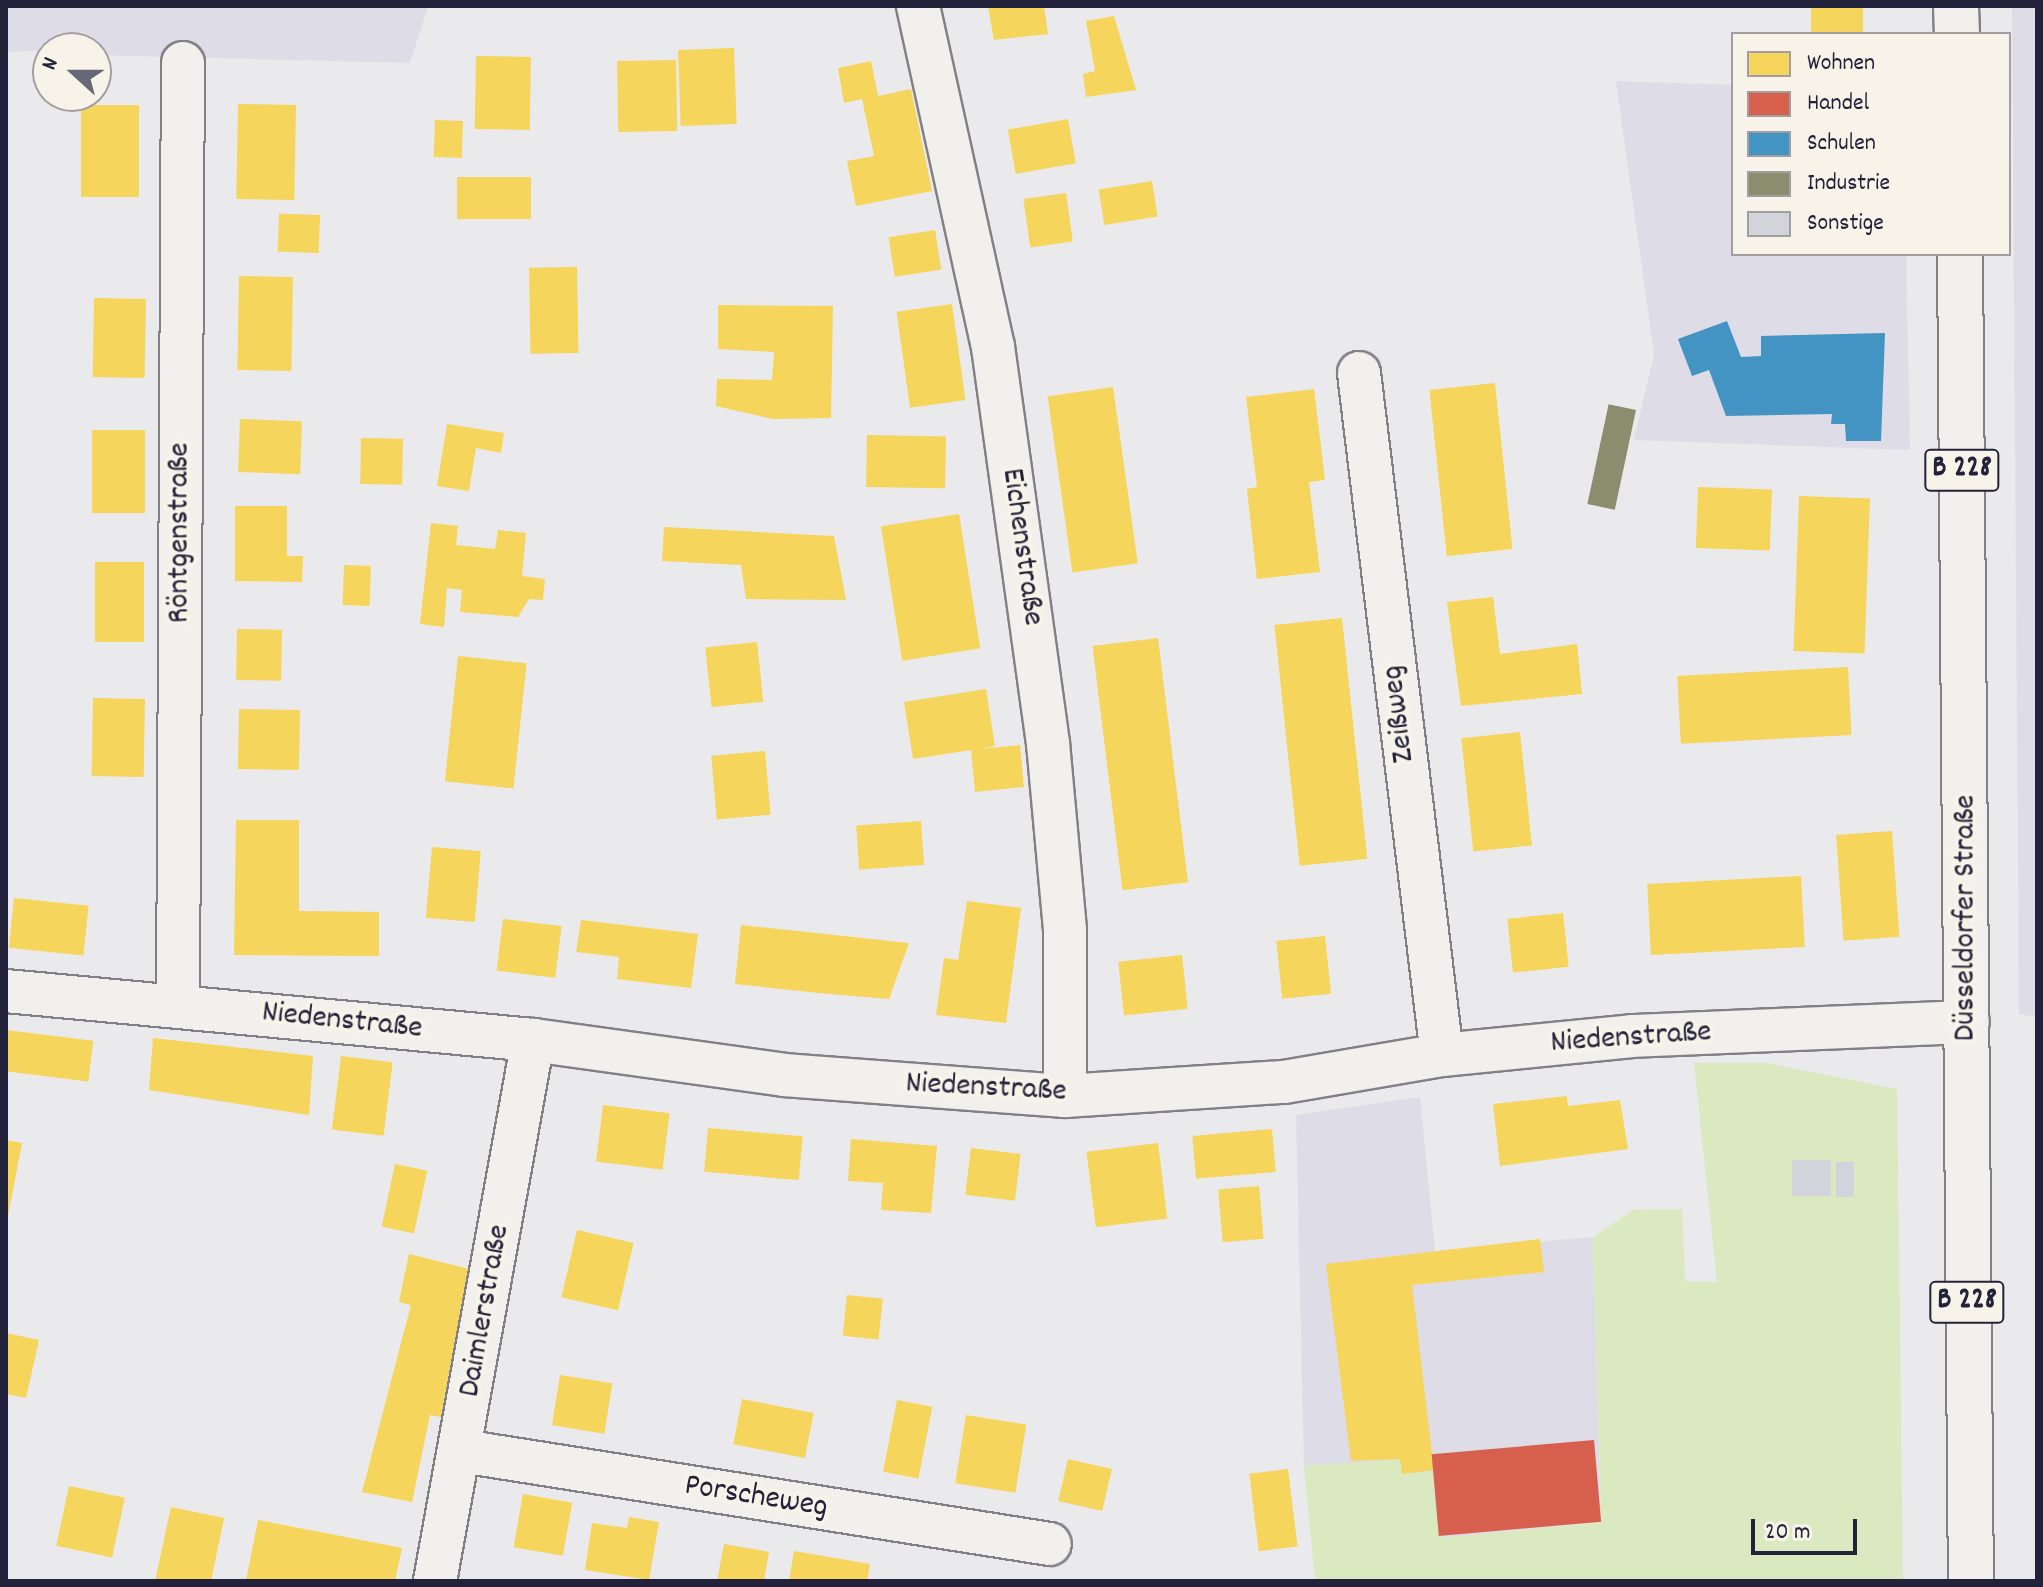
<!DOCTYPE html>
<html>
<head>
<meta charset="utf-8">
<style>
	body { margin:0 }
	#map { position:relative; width:2043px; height:1587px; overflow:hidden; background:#eae9eb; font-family:Dekko,sans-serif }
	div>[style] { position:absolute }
	.built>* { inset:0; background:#dedce6 }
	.green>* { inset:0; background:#dbe9c1 }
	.homes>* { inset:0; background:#f6d55c; transform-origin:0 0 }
	.shops>* { inset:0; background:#d6604d; transform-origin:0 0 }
	.schools>* { inset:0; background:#4393c3 }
	.industry>* { inset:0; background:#8c8c6e; transform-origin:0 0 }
	.building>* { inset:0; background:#d3d3dc; transform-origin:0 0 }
	.roads { filter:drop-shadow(2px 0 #808086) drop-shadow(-2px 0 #808086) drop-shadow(0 2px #808086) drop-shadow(0 -2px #808086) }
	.minor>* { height:42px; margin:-21px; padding:0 21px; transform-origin:21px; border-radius:21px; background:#f1f0ed }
	.primary>* { height:44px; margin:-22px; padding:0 22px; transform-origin:22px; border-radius:22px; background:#f1f0ed }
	span { translate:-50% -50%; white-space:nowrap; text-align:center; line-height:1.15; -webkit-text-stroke:8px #f7f3e8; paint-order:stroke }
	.shield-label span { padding:2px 6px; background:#f7f3e8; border:2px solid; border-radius:6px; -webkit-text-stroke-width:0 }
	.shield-label { font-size:30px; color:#22223b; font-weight:700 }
	.street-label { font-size:32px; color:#22223b }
	.frame { position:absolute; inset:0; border:8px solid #22223b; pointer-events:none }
	.legend { position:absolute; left:1731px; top:32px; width:280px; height:224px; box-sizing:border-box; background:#f7f3e8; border:2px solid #a29fa3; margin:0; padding:10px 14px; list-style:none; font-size:24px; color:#22223b }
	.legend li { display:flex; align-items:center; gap:16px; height:40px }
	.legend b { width:40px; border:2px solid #a29fa3 }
	.north { position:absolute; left:32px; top:32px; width:80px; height:80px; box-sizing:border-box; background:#f7f3e8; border:2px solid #a29fa3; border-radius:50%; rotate:291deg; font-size:22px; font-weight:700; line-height:32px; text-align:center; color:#22223b }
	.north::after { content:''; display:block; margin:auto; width:28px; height:36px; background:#686879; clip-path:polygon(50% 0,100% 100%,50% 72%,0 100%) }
	.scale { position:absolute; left:1751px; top:1519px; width:106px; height:36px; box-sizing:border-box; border:4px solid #22223b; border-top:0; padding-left:10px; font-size:24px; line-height:28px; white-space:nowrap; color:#22223b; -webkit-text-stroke:6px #f7f3e8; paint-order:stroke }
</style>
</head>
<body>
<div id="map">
	<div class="built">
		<i style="clip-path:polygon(6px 6px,428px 6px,410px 63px,96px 55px,96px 48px,6px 52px)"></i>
		<i style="clip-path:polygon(2012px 6px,2037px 6px,2037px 1017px,2019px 1014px)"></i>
		<i style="clip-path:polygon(1616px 81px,1733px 85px,1733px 254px,1906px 254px,1910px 450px,1634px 440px,1654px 354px)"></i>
		<i style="clip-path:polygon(1420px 1097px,1435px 1251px,1593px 1237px,1601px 1522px,1443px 1538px,1304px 1466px,1296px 1115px)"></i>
	</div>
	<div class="green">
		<i style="clip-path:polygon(1694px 1063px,1767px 1063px,1897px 1089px,1903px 1581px,1315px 1581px,1304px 1466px,1400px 1459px,1403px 1474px,1434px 1470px,1443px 1538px,1601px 1522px,1593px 1237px,1633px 1210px,1682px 1209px,1685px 1281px,1717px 1282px)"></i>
	</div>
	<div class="homes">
		<i style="clip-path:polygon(988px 6px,1044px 6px,1048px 34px,994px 40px)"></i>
		<i style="left:1811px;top:6px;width:52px;height:28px"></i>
		<i style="clip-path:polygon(1114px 16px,1136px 90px,1086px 97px,1083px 74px,1095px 71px,1086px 21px)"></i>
		<i style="left:734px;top:48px;width:76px;height:56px;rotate:88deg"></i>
		<i style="left:476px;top:56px;width:55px;height:73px;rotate:1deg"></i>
		<i style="left:676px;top:60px;width:71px;height:59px;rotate:89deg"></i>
		<i style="clip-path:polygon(871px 61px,878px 96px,911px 89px,932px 191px,856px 206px,847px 161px,874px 156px,862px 99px,844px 103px,838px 68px)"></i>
		<i style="left:238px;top:104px;width:58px;height:95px;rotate:1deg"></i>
		<i style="left:81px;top:105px;width:58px;height:92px"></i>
		<i style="left:1068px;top:119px;width:45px;height:61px;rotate:80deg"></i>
		<i style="left:435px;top:120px;width:28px;height:37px;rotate:2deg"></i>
		<i style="left:457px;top:177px;width:74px;height:42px"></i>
		<i style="left:1152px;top:181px;width:36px;height:54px;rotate:81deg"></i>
		<i style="left:1066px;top:193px;width:49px;height:43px;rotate:82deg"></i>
		<i style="left:320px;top:215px;width:38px;height:41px;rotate:92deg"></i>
		<i style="left:935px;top:230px;width:40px;height:47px;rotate:81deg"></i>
		<i style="left:577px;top:267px;width:86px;height:48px;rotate:89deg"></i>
		<i style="left:239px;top:276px;width:54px;height:94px;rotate:1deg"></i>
		<i style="left:94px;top:298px;width:52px;height:79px;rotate:1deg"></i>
		<i style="left:952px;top:304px;width:97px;height:56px;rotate:82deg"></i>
		<i style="clip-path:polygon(718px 305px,833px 306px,831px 418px,773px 419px,716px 406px,717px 379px,772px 380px,774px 352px,718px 349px)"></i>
		<i style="left:1495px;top:383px;width:167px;height:66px;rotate:84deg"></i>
		<i style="left:1113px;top:387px;width:178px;height:66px;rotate:82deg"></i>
		<i style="clip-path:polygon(1314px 389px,1325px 480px,1309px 482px,1320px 572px,1257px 579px,1247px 489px,1257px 487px,1246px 397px)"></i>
		<i style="left:240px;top:419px;width:62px;height:53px;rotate:2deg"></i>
		<i style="clip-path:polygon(447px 424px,504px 433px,501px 453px,476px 448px,469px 491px,437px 486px)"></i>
		<i style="left:92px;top:430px;width:53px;height:83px"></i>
		<i style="left:867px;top:435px;width:79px;height:52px;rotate:1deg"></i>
		<i style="left:361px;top:438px;width:42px;height:46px;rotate:1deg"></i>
		<i style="left:1698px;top:487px;width:74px;height:61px;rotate:2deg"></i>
		<i style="left:1799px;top:496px;width:71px;height:155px;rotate:2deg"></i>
		<i style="clip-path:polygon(235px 506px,287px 506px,287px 556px,303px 556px,302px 582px,235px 581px)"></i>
		<i style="left:959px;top:514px;width:136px;height:79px;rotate:81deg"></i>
		<i style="clip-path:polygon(431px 523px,458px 526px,456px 545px,495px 549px,498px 530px,526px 533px,522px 576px,545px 579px,543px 600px,529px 599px,518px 617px,460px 612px,462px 590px,447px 588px,444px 627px,420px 624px)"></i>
		<i style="clip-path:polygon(664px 527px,834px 536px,846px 600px,746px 599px,741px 565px,662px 561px)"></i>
		<i style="left:95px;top:562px;width:49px;height:80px"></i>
		<i style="left:344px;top:565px;width:27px;height:40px;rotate:2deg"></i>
		<i style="clip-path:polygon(1493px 597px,1500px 654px,1577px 644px,1582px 694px,1461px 706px,1447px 602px)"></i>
		<i style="left:1342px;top:618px;width:242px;height:68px;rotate:84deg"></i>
		<i style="left:237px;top:629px;width:45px;height:51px;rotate:1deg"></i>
		<i style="left:1158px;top:638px;width:246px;height:66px;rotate:83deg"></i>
		<i style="left:757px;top:642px;width:60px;height:52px;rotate:84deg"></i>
		<i style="left:458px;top:656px;width:69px;height:126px;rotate:6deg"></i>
		<i style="left:1848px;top:667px;width:68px;height:171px;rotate:87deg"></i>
		<i style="clip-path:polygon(986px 689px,995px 746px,980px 749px,1020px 745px,1024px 787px,975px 792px,971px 750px,913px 759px,904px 702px)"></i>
		<i style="left:93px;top:698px;width:52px;height:78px;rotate:1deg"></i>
		<i style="left:239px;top:709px;width:61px;height:60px;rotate:1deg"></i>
		<i style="left:1520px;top:732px;width:114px;height:59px;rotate:84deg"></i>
		<i style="left:765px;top:751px;width:64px;height:54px;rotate:85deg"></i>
		<i style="clip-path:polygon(236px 820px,299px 820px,299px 911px,379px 912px,379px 956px,234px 955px)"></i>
		<i style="left:921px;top:821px;width:44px;height:65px;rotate:86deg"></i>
		<i style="left:1892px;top:831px;width:106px;height:56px;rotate:86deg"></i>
		<i style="left:432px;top:847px;width:49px;height:71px;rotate:5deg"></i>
		<i style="left:1801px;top:876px;width:71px;height:154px;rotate:87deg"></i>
		<i style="left:14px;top:898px;width:75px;height:50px;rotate:6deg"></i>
		<i style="clip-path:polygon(967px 901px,1021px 908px,1006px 1023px,936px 1015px,944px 958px,958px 960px)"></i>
		<i style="left:1563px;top:913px;width:54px;height:56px;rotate:84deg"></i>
		<i style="left:503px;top:919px;width:59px;height:52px;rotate:7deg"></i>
		<i style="clip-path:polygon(581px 920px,698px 934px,691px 988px,617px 979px,619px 957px,576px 952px)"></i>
		<i style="clip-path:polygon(741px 925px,909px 943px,889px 999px,819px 993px,735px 984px)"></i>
		<i style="left:1325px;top:936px;width:58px;height:49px;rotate:84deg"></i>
		<i style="left:1182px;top:955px;width:54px;height:64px;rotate:84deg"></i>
		<i style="left:6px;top:1030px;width:88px;height:41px;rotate:7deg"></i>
		<i style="clip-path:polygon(153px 1038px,313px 1056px,309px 1115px,149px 1090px)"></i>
		<i style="left:341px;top:1056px;width:52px;height:74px;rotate:7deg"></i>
		<i style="clip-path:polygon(1567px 1096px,1568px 1106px,1620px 1100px,1628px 1149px,1500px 1166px,1493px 1104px)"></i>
		<i style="left:603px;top:1105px;width:67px;height:57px;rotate:7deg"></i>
		<i style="left:708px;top:1128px;width:95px;height:44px;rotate:5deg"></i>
		<i style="left:1272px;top:1129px;width:43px;height:80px;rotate:85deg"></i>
		<i style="clip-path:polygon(851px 1139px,937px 1146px,931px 1213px,881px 1210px,883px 1183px,848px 1181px)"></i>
		<i style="clip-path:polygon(6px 1140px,22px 1143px,7px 1221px,6px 1221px)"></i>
		<i style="left:1158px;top:1143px;width:76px;height:72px;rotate:83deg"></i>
		<i style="left:971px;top:1148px;width:50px;height:47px;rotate:7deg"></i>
		<i style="left:395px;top:1164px;width:33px;height:64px;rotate:12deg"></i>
		<i style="left:1259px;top:1186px;width:53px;height:41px;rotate:85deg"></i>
		<i style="left:577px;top:1230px;width:58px;height:69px;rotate:13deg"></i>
		<i style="clip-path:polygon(1540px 1239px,1544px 1272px,1412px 1285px,1434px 1470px,1402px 1474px,1400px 1459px,1351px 1461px,1326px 1264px)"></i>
		<i style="clip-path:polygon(409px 1254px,469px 1269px,441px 1417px,430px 1415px,412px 1502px,362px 1492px,411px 1305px,399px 1302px)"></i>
		<i style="left:847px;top:1295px;width:36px;height:41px;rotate:6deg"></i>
		<i style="clip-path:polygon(6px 1333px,39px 1340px,26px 1398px,6px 1394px)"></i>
		<i style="left:560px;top:1375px;width:53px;height:51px;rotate:9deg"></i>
		<i style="left:742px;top:1399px;width:73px;height:46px;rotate:11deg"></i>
		<i style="left:897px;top:1400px;width:36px;height:73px;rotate:11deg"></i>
		<i style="left:966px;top:1415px;width:61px;height:69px;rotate:9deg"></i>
		<i style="left:1068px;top:1459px;width:45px;height:43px;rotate:13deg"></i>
		<i style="left:1288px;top:1469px;width:78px;height:39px;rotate:83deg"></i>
		<i style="left:69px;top:1486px;width:57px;height:61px;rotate:12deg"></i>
		<i style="left:523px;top:1494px;width:50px;height:54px;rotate:10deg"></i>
		<i style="clip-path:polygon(171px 1507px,224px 1518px,211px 1581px,155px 1581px)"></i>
		<i style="clip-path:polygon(629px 1517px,659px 1522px,649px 1580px,585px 1570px,592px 1523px,627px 1528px)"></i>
		<i style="clip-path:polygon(258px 1520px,402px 1548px,395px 1581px,246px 1581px)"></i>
		<i style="clip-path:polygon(724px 1544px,769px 1552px,764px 1581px,717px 1581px)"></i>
		<i style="clip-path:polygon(794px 1551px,870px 1564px,867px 1581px,789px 1581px)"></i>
	</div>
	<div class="shops">
		<i style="left:1594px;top:1440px;width:82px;height:163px;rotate:85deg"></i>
	</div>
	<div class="schools">
		<i style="clip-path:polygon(1727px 321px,1741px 357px,1761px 356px,1761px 336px,1885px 333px,1881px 441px,1846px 441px,1845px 424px,1831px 424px,1832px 414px,1726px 416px,1709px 370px,1692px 376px,1678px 339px)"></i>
	</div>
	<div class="industry">
		<i style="left:1636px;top:410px;width:102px;height:28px;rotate:102deg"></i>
	</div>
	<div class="building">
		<i style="left:1792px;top:1160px;width:39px;height:36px"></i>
		<i style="left:1836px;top:1162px;width:18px;height:35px"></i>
	</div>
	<div class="roads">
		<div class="minor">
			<i style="left:918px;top:6px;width:349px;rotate:77.6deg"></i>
			<i style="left:993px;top:347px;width:400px;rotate:82.1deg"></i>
			<i style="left:1048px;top:743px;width:188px;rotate:84.8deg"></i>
			<i style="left:1065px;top:930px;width:166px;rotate:90deg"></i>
			<i style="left:1359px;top:373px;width:687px;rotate:83.06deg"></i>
			<i style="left:6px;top:991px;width:529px;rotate:5.31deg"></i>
			<i style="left:533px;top:1040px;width:253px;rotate:7.9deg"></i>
			<i style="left:784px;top:1075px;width:282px;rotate:4.3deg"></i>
			<i style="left:1065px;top:1096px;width:219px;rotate:-3.7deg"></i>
			<i style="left:1284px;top:1082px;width:160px;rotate:-9.7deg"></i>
			<i style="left:1442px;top:1055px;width:191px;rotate:-5.7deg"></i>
			<i style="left:1632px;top:1036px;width:336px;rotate:-2.4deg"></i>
			<i style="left:178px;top:1004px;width:941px;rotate:-89.7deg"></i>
			<i style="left:462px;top:1451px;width:595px;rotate:8.99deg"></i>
			<i style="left:435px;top:1581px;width:550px;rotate:-79.73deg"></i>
		</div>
		<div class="primary">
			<i style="left:1956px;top:6px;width:28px;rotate:88deg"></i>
			<i style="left:1960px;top:254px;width:1327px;rotate:89.53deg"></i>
		</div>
	</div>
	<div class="shield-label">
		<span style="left:1962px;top:470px">B 228</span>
		<span style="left:1967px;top:1302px">B 228</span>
	</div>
	<div class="street-label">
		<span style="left:181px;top:533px;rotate:-90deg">Röntgenstraße</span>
		<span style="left:1021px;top:547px;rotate:82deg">Eichenstraße</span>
		<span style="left:1400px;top:714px;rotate:-97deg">Zeißweg</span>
		<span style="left:1967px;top:918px;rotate:-90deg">Düsseldorfer Straße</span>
		<span style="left:342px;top:1022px;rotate:6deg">Niedenstraße</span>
		<span style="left:1631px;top:1039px;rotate:-4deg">Niedenstraße</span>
		<span style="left:986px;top:1089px;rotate:3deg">Niedenstraße</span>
		<span style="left:486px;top:1311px;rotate:-80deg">Daimlerstraße</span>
		<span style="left:756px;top:1498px;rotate:9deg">Porscheweg</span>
	</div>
	<div class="frame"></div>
	<ul class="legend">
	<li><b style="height:22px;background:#f6d55c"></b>Wohnen</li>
	<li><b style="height:22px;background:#d6604d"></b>Handel</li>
	<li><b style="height:22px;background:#4393c3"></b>Schulen</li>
	<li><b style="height:22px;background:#8c8c6e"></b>Industrie</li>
	<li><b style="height:22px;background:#d3d3dc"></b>Sonstige</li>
	</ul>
	<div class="north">N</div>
	<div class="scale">20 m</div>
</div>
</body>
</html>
